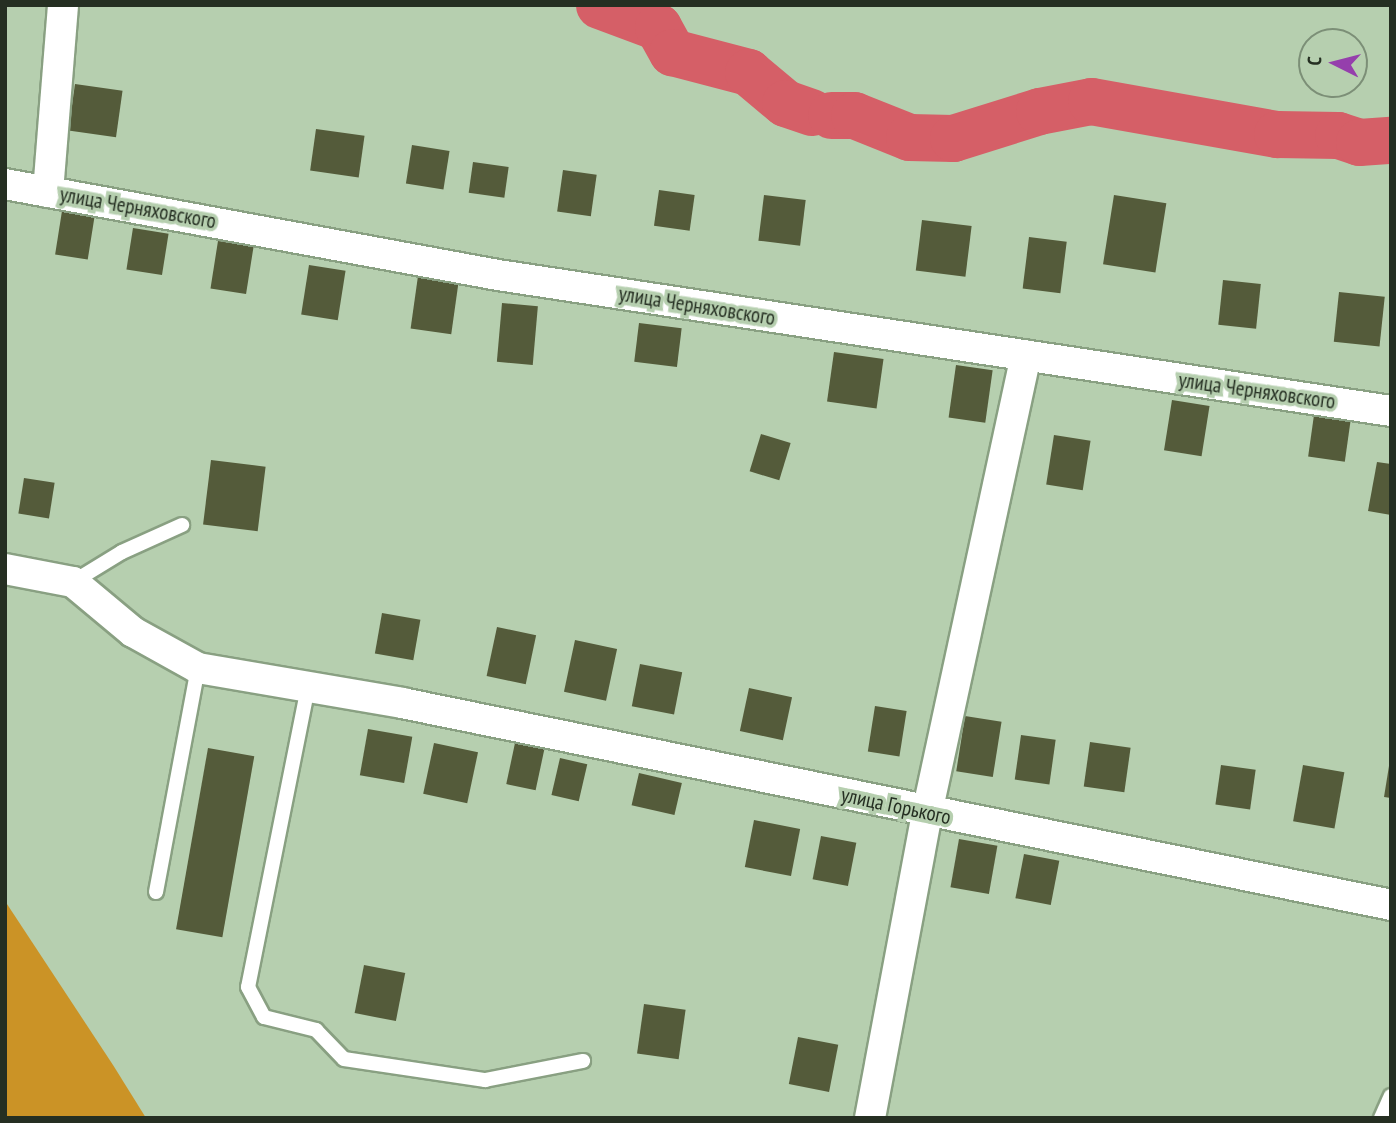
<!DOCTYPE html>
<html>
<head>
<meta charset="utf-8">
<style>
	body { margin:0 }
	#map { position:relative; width:1396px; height:1123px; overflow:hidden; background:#b6cfaf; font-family:"PT Sans Narrow",sans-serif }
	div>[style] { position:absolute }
	.green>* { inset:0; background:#cb9326 }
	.river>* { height:47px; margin:-23.5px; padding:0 23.5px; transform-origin:23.5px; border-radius:23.5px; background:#d55f67 }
	.building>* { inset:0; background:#545b3a; transform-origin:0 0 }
	.roads { filter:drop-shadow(2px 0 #89a082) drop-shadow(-2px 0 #89a082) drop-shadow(0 2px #89a082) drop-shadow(0 -2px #89a082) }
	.service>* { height:14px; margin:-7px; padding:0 7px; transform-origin:7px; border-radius:7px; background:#fff }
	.minor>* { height:30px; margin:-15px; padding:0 15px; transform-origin:15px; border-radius:15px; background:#fff }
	span { translate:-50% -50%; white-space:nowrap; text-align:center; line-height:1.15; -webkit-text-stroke:7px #b6cfaf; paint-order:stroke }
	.street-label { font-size:21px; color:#252f22 }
	.frame { position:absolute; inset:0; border:7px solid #252f22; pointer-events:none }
	.north { position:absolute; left:1298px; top:28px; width:70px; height:70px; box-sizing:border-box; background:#b6cfaf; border:2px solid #7c8f77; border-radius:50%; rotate:276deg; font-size:19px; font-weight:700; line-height:28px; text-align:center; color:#252f22 }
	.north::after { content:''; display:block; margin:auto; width:24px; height:32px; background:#953fac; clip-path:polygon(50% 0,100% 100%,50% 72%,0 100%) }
</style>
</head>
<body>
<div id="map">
	<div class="green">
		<i style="clip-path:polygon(5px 901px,113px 1065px,146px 1118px,5px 1118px)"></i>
	</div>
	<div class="river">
		<i style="left:599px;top:5px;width:63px;rotate:20.4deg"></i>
		<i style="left:658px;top:27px;width:29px;rotate:61deg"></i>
		<i style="left:672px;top:52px;width:79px;rotate:14.7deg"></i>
		<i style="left:748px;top:72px;width:48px;rotate:40deg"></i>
		<i style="left:785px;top:103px;width:28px;rotate:19deg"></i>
		<i style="left:831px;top:115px;width:23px"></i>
		<i style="left:854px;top:115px;width:59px;rotate:21.8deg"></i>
		<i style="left:909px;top:137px;width:44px;rotate:1.3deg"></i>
		<i style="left:953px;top:138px;width:90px;rotate:-17.4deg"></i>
		<i style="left:1039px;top:111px;width:53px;rotate:-10.9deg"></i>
		<i style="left:1091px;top:101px;width:189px;rotate:10.1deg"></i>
		<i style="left:1277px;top:134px;width:61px;rotate:0.9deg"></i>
		<i style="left:1338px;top:135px;width:22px;rotate:18deg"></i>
		<i style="left:1359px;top:142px;width:32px;rotate:-4deg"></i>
	</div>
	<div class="building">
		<i style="left:75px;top:84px;width:48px;height:47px;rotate:8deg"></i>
		<i style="left:316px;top:129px;width:49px;height:42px;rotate:8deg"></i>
		<i style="left:412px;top:145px;width:38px;height:39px;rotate:9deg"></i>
		<i style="left:473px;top:162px;width:36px;height:31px;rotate:8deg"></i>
		<i style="left:563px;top:170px;width:34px;height:42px;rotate:8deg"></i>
		<i style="left:659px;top:190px;width:36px;height:36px;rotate:8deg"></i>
		<i style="left:764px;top:195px;width:42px;height:46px;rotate:7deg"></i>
		<i style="left:1114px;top:195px;width:53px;height:70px;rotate:9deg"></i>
		<i style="left:62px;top:211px;width:33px;height:44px;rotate:9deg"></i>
		<i style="left:922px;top:220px;width:50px;height:51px;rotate:7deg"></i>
		<i style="left:133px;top:228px;width:36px;height:42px;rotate:9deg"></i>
		<i style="left:1029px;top:237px;width:38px;height:52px;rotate:7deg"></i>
		<i style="left:218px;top:241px;width:36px;height:48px;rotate:9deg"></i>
		<i style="left:309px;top:265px;width:37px;height:50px;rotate:9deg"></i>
		<i style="left:418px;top:276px;width:41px;height:53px;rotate:8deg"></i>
		<i style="left:1223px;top:280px;width:38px;height:45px;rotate:6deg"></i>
		<i style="left:1339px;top:292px;width:46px;height:50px;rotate:6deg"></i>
		<i style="left:502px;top:303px;width:36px;height:59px;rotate:5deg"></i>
		<i style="left:639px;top:323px;width:43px;height:39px;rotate:7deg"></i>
		<i style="left:834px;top:352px;width:50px;height:50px;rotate:8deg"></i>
		<i style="left:956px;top:365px;width:37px;height:53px;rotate:8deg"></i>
		<i style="left:1172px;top:400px;width:38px;height:51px;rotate:9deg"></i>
		<i style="left:1314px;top:415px;width:37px;height:42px;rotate:8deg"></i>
		<i style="left:761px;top:434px;width:31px;height:39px;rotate:17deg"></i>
		<i style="left:1054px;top:435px;width:37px;height:50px;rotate:9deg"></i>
		<i style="left:211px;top:460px;width:55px;height:65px;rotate:7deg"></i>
		<i style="clip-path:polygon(1377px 462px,1391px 464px,1391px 515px,1368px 511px)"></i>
		<i style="left:24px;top:478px;width:31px;height:36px;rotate:9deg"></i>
		<i style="left:382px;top:613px;width:39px;height:41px;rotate:10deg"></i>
		<i style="left:497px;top:627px;width:40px;height:50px;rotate:12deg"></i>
		<i style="left:575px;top:640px;width:43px;height:53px;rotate:12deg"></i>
		<i style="left:640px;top:664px;width:43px;height:43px;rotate:11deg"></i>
		<i style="left:749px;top:688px;width:44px;height:44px;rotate:12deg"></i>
		<i style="left:875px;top:706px;width:32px;height:46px;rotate:9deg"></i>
		<i style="left:965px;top:716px;width:37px;height:56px;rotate:9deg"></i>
		<i style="left:368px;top:729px;width:45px;height:47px;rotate:10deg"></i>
		<i style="left:1021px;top:735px;width:35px;height:45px;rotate:8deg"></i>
		<i style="left:1090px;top:742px;width:41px;height:45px;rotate:8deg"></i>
		<i style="left:434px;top:743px;width:45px;height:52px;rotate:12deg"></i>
		<i style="left:515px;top:743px;width:30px;height:42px;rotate:12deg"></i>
		<i style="left:208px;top:748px;width:47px;height:184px;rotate:10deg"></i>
		<i style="left:560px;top:758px;width:28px;height:38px;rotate:13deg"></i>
		<i style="left:1221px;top:765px;width:35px;height:40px;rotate:8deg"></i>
		<i style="left:1303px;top:765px;width:42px;height:57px;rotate:10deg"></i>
		<i style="clip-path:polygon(1389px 766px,1391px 766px,1391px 798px,1384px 797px)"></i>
		<i style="left:639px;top:773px;width:44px;height:33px;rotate:13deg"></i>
		<i style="left:754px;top:820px;width:47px;height:48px;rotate:11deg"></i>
		<i style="left:821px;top:836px;width:36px;height:44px;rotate:11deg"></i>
		<i style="left:959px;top:839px;width:39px;height:49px;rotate:10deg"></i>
		<i style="left:1024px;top:854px;width:36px;height:45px;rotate:11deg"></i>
		<i style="left:364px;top:965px;width:42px;height:49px;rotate:11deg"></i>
		<i style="left:644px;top:1004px;width:42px;height:50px;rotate:8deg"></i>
		<i style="left:798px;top:1037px;width:41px;height:48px;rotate:11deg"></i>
	</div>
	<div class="roads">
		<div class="service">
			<i style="left:73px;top:582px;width:57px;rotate:-31.5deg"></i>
			<i style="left:122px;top:552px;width:66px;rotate:-24.2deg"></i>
			<i style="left:308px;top:687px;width:306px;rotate:101.3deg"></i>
			<i style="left:248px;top:987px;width:34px;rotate:62deg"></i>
			<i style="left:264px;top:1017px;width:54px;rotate:14deg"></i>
			<i style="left:316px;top:1030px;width:40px;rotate:46deg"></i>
			<i style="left:344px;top:1059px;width:143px;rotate:8.5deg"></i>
			<i style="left:485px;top:1080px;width:100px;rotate:-11deg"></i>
			<i style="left:156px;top:892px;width:228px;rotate:-79.4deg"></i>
			<i style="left:1381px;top:1118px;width:24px;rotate:-66deg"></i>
		</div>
		<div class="minor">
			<i style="left:5px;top:184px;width:501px;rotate:10.46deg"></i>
			<i style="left:498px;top:275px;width:903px;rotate:8.66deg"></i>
			<i style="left:48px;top:192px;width:188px;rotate:-85.4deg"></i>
			<i style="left:5px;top:569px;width:69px;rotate:10.8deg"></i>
			<i style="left:73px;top:582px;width:78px;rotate:39.8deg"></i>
			<i style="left:133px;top:632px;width:74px;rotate:29deg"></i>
			<i style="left:198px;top:668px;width:207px;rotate:9.7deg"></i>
			<i style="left:402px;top:703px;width:1009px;rotate:11.54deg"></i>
			<i style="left:870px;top:1118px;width:310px;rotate:-79.4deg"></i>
			<i style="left:927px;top:813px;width:468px;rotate:-77.8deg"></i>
		</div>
	</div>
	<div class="street-label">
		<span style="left:138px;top:208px;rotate:10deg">улица Черняховского</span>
		<span style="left:697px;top:306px;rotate:9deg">улица Черняховского</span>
		<span style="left:1257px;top:391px;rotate:8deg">улица Черняховского</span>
		<span style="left:896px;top:806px;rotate:12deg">улица Горького</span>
	</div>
	<div class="frame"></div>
	<div class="north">С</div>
</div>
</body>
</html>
